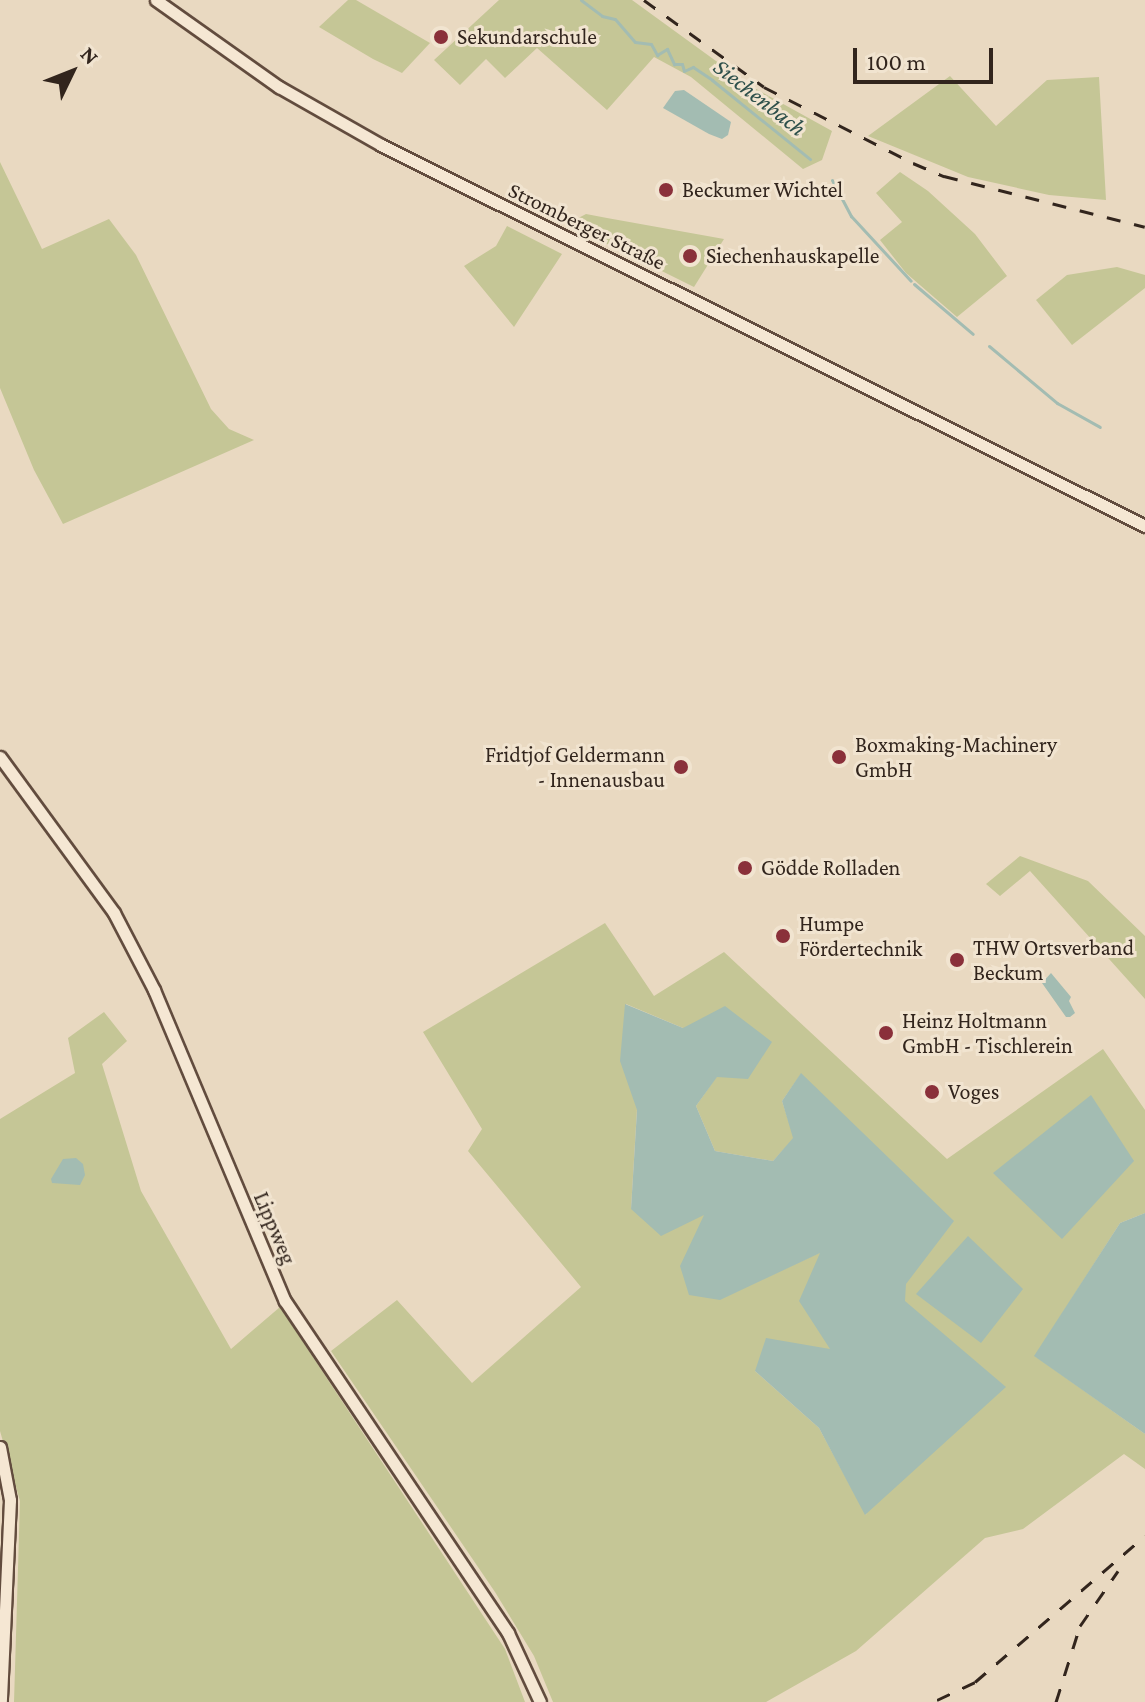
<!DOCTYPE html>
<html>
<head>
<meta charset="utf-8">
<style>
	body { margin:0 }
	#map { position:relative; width:1145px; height:1702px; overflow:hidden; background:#e9d9c1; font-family:"Crimson Pro",serif }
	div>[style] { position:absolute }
	.green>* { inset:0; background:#c5c696 }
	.water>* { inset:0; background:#a3bcb2 }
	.stream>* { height:3px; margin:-1.5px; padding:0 1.5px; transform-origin:1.5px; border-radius:1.5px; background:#a3bcb2 }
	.roads { filter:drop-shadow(2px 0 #624c3e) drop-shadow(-2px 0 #624c3e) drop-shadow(0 2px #624c3e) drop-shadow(0 -2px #624c3e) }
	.secondary>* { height:11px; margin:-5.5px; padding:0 5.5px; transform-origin:5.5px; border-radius:5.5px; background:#f5e7d3 }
	.rail>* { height:3px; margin-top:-1.5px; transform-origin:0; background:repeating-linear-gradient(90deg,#32251d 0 14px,transparent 0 28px) }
	.dots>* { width:22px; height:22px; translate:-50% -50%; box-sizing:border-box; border:4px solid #f1e4d0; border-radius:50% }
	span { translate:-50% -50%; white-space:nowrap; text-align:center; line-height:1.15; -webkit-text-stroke:6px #f1e4d0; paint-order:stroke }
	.poi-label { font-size:22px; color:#32251d }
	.left { translate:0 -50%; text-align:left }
	.right { translate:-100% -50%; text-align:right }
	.street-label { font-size:22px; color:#32251d }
	.water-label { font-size:24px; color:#2e504b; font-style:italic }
	.north { position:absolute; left:32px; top:32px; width:80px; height:80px; -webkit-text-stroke:6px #f1e4d0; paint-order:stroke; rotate:47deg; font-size:22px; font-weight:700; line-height:32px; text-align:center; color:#32251d }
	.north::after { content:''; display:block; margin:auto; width:28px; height:36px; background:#32251d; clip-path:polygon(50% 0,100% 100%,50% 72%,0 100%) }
	.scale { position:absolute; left:853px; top:48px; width:140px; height:36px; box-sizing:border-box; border:4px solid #32251d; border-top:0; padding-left:10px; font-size:24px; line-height:28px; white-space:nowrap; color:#32251d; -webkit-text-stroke:6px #f1e4d0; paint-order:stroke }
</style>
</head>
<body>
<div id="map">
	<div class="green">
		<i style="clip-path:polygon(348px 0,356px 0,430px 43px,402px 73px,373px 59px,319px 27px)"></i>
		<i style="clip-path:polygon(499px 0,632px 0,749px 85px,832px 131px,822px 160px,803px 169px,691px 77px,654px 57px,607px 110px,537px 48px,505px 78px,486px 59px,460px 85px,434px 60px)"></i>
		<i style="clip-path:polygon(950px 76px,996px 126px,1047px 80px,1099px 77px,1106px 200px,1049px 195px,968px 177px,868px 136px)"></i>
		<i style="clip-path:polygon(0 162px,42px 249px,109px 219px,136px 255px,211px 409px,229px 429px,254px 440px,63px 524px,34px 470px,0 388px)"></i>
		<i style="clip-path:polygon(900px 172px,928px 191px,975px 234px,1007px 276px,957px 317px,906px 273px,880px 240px,902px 222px,876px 193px)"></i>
		<i style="clip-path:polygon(586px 214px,607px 218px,724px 239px,694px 287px,567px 224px)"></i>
		<i style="clip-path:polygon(507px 226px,562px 254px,514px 327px,464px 266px,496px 246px)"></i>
		<i style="clip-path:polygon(1117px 267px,1145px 275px,1145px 288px,1072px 345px,1036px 300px,1067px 275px)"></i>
		<i style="clip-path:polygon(1020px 856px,1088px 881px,1145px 936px,1145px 999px,1030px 871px,1000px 896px,986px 884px)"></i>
		<i style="clip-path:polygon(evenodd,605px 923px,654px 996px,724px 952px,947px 1159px,1103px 1049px,1145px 1110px,1145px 1213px,1120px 1223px,1035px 1356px,1145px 1434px,1145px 1469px,1124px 1454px,1023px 1529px,985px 1538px,856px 1651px,766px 1702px,553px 1702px,534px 1656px,495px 1592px,331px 1351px,397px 1300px,472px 1383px,581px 1287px,468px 1151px,482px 1129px,423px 1032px,605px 923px,626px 1004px,683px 1028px,717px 1076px,696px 1106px,715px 1151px,773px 1161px,794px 1138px,782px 1101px,801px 1074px,905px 1284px,905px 1301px,866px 1515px,819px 1428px,755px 1371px,831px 1349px,821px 1252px,720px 1299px,705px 1214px,631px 1209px,637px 1109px,626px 1004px)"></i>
		<i style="clip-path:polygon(104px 1012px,127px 1041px,102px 1064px,141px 1191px,231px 1349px,280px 1307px,505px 1649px,525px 1702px,14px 1702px,20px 1501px,0 1431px,0 1119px,75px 1073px,68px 1038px)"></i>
	</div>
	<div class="water">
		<i style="clip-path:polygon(684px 90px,731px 122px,728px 135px,722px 139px,709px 134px,663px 108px,675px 91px)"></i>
		<i style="clip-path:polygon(1051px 973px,1071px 997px,1069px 1001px,1075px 1013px,1070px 1017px,1066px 1017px,1042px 983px)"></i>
		<i style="clip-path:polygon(625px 1004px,683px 1028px,725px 1006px,772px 1042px,748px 1079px,717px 1077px,696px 1106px,715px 1151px,773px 1161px,793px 1138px,782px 1101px,801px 1073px,954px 1221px,906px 1284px,905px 1301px,1006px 1387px,865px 1515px,819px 1428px,755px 1371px,766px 1338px,830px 1349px,799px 1301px,820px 1253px,720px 1300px,689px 1295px,680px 1266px,704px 1215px,661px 1236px,631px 1209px,637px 1110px,620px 1061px)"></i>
		<i style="clip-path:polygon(1091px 1095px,1134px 1161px,1062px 1239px,993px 1173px)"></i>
		<i style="clip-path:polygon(76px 1158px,83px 1164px,85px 1175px,80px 1185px,52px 1183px,51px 1179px,63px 1159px)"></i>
		<i style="clip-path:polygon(1145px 1213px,1145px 1434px,1034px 1356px,1120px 1223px)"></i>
		<i style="clip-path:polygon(968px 1236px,1023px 1289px,981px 1343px,916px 1294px)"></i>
	</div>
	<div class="stream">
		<i style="left:581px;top:0;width:26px;rotate:37deg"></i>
		<i style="left:602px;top:16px;width:13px;rotate:13deg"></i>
		<i style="left:615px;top:19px;width:30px;rotate:49deg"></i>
		<i style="left:635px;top:42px;width:16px;rotate:7deg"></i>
		<i style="left:651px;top:44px;width:13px;rotate:61deg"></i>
		<i style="left:657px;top:55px;width:12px;rotate:-31deg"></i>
		<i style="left:667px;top:49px;width:17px;rotate:65deg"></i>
		<i style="left:674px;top:64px;width:8px"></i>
		<i style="left:682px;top:64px;width:7px;rotate:74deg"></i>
		<i style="left:684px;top:71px;width:10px;rotate:-24deg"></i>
		<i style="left:693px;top:67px;width:23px;rotate:34deg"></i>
		<i style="left:712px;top:80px;width:126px;rotate:38.9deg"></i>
		<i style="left:832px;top:180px;width:41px;rotate:62.2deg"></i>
		<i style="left:851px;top:216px;width:88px;rotate:47.3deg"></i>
		<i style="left:914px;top:284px;width:77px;rotate:40.3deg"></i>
		<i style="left:989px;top:346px;width:89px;rotate:40deg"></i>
		<i style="left:1057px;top:403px;width:49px;rotate:29.2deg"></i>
	</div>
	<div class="roads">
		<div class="secondary">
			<i style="left:156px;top:0;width:151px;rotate:35.3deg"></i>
			<i style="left:279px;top:87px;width:117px;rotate:29.6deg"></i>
			<i style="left:381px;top:145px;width:854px;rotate:26.51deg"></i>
			<i style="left:0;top:757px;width:193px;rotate:53.8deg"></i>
			<i style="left:114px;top:913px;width:87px;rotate:62.5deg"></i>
			<i style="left:154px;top:990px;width:337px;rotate:67.2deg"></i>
			<i style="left:285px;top:1301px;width:400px;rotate:56.1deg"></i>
			<i style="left:508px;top:1633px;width:76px;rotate:65.1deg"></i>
			<i style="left:0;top:1447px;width:54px;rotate:79.3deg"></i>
			<i style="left:10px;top:1500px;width:202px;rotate:92.6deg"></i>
		</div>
	</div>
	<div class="rail">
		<i style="left:644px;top:0;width:148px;rotate:35.9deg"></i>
		<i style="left:764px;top:87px;width:167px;rotate:27deg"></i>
		<i style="left:913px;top:163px;width:34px;rotate:23deg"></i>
		<i style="left:944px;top:176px;width:207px;rotate:14.2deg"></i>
		<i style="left:937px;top:1700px;width:42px;rotate:-25.3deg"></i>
		<i style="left:975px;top:1682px;width:224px;rotate:-40.7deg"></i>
		<i style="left:1056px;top:1702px;width:80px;rotate:-72.5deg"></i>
		<i style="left:1080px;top:1626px;width:67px;rotate:-55.4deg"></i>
	</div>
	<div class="dots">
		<i style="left:441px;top:37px;background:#8a303a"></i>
		<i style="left:666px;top:190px;background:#8a303a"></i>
		<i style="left:690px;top:256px;background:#8a303a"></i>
		<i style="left:839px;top:757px;background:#8a303a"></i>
		<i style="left:681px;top:767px;background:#8a303a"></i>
		<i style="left:745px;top:868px;background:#8a303a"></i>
		<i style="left:783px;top:936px;background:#8a303a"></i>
		<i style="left:957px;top:960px;background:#8a303a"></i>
		<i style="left:886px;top:1033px;background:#8a303a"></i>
		<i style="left:932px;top:1092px;background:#8a303a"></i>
	</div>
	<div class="poi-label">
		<span class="left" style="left:457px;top:37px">Sekundarschule</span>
		<span class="left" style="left:682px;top:190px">Beckumer Wichtel</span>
		<span class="left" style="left:706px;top:256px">Siechenhauskapelle</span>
		<span class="left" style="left:855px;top:757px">Boxmaking-Machinery<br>GmbH</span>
		<span class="right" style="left:665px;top:767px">Fridtjof Geldermann<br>- Innenausbau</span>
		<span class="left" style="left:761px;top:868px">Gödde Rolladen</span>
		<span class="left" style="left:799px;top:936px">Humpe<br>Fördertechnik</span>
		<span class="left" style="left:973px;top:960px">THW Ortsverband<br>Beckum</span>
		<span class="left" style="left:902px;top:1033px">Heinz Holtmann<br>GmbH - Tischlerein</span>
		<span class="left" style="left:948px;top:1092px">Voges</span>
	</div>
	<div class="street-label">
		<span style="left:587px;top:226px;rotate:26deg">Stromberger Straße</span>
		<span style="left:275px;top:1228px;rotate:67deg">Lippweg</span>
	</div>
	<div class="water-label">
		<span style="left:760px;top:97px;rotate:38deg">Siechenbach</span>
	</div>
	<div class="north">N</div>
	<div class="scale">100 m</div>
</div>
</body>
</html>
